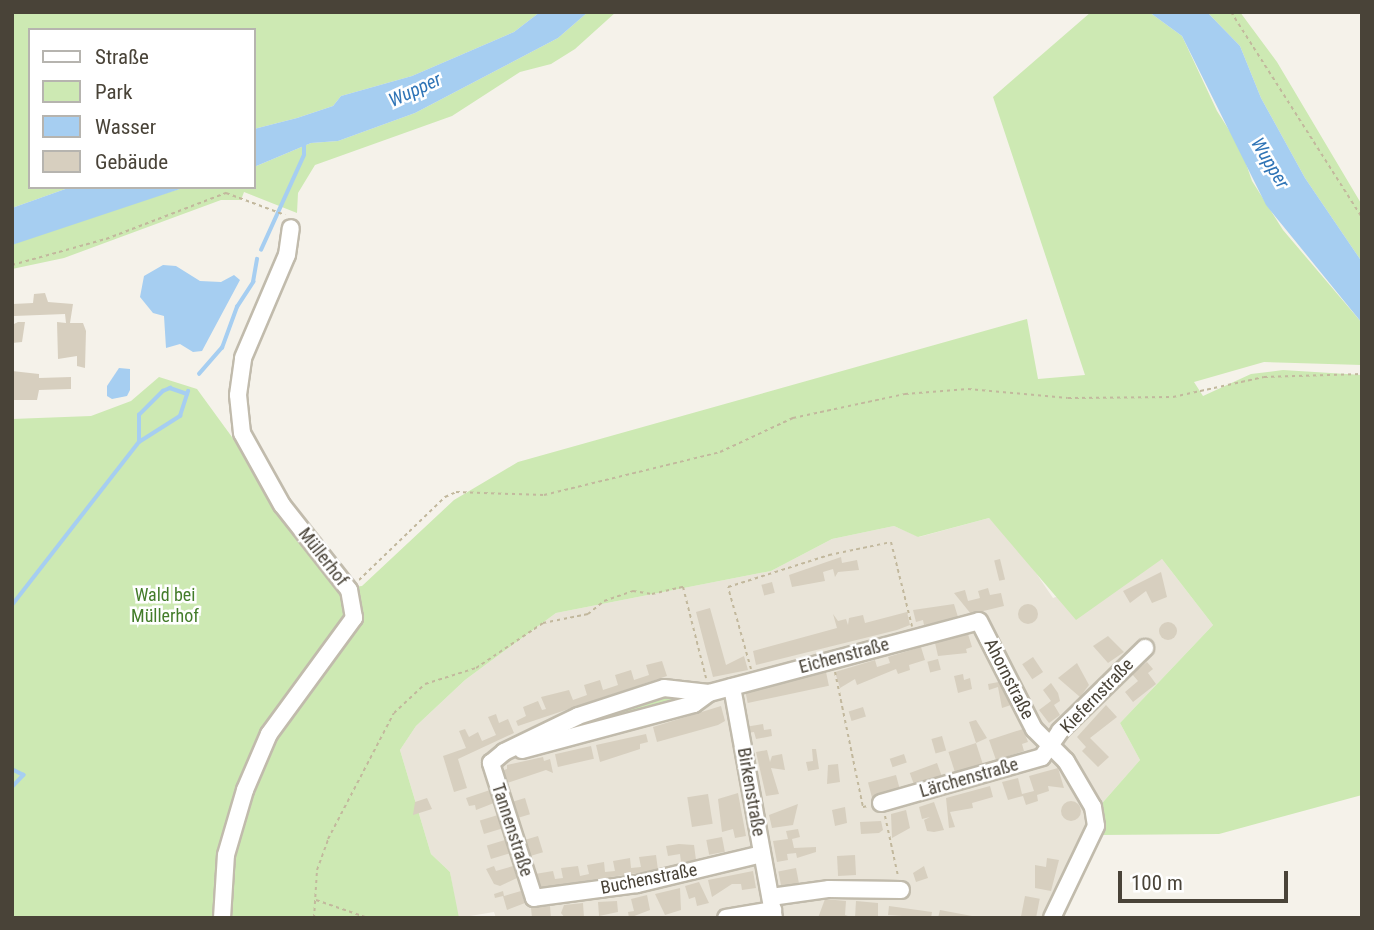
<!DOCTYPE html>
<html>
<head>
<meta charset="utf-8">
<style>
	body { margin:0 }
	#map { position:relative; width:1374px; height:930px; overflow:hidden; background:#f5f2ea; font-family:"Roboto Condensed",sans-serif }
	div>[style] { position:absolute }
	.residential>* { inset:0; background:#e9e4d8 }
	.green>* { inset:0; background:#cde9b3 }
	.water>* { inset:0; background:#a6cef1 }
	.stream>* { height:3.5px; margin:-1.75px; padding:0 1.75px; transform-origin:1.75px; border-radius:1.75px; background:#a6cef1 }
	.building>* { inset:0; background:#d7cfbf; transform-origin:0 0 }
	.round { border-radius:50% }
	.path>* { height:2px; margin-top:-1px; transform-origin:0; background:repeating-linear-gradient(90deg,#c2b89d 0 3.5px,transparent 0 7px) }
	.roads { filter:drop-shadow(2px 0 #c1bbac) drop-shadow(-2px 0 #c1bbac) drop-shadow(0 2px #c1bbac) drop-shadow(0 -2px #c1bbac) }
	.minor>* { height:16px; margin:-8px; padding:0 8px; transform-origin:8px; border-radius:8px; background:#fff }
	span { translate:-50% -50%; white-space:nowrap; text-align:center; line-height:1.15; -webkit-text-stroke:5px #fff; paint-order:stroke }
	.street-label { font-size:18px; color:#494338 }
	.park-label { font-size:18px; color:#437c2a }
	.water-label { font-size:19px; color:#2f74b6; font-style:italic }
	.frame { position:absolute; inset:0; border:14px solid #494338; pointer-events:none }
	.legend { position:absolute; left:28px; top:28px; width:228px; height:161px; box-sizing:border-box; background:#fff; border:2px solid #b6b4af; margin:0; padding:9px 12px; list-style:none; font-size:21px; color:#494338 }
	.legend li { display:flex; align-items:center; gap:14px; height:35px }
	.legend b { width:35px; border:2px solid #b6b4af }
	.scale { position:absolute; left:1118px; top:871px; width:170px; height:32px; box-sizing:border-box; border:4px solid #494338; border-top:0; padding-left:9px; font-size:21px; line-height:24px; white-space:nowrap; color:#494338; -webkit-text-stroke:5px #fff; paint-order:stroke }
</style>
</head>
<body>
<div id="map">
	<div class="residential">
		<i style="clip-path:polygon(989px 518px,1021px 551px,1053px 598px,1162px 559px,1213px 625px,1120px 723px,1140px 760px,1097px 809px,1101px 835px,1057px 918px,496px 918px,494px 912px,458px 918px,450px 872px,431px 854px,400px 750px,416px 726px,465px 680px,556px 613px,771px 571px,832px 539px,894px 526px,919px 537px)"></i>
	</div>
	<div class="green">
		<i style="clip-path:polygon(12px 12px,540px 12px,514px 32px,412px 76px,341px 96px,333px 106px,297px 118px,254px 129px,254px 30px,30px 30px,30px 187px,71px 187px,12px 208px)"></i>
		<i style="clip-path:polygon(588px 12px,616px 12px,575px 49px,551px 64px,520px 72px,452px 116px,315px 165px,298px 193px,297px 213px,244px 192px,241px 200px,221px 200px,64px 258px,12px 269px,12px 245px,54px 227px,186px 187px,254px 187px,254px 167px,311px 143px,338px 141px,415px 113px,558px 38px)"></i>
		<i style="clip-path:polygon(1091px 12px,1149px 12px,1182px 36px,1217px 111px,1241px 149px,1252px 181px,1283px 230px,1362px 323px,1362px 365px,1264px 362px,1194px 382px,1203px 396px,1251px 374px,1283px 370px,1362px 375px,1362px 795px,1219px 834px,1101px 835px,1097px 809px,1140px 760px,1120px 723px,1213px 625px,1162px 559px,1076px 620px,989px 518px,918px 537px,894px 526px,832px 539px,771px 571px,556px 613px,465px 680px,416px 726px,400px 750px,431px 854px,450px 872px,459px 918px,12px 918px,12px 419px,91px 416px,131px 401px,159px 377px,197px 389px,342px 588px,362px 586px,454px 500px,518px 462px,1027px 319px,1038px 379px,1085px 375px,993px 97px)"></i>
		<i style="clip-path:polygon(1207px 12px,1240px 12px,1277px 62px,1362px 205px,1362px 262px,1305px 178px,1261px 98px,1240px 46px)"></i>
		<i style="clip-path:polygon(660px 694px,690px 702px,549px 734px)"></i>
	</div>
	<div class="water">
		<i style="clip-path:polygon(540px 12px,588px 12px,558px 38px,415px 113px,338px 141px,311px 143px,254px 167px,254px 129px,297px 118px,333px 106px,341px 96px,412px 76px,514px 32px)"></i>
		<i style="clip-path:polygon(1149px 12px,1207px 12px,1240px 46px,1261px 98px,1305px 178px,1362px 262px,1362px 323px,1266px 205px,1182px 36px)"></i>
		<i style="clip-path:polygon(71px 187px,186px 187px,12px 245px,12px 208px)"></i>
		<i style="clip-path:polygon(163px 265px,176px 266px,200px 281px,221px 282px,234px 275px,240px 280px,202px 351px,193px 352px,180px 344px,166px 348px,164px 316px,153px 313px,140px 297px,144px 276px)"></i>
		<i style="clip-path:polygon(119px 368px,130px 369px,130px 390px,127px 396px,112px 399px,107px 396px,107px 386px)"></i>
	</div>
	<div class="stream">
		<i style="left:261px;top:250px;width:104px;rotate:-65.6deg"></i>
		<i style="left:304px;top:155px;width:11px;rotate:-90deg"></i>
		<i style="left:199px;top:374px;width:35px;rotate:-49deg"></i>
		<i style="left:222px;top:348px;width:44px;rotate:-69.9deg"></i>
		<i style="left:237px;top:307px;width:30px;rotate:-57deg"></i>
		<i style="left:253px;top:282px;width:23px;rotate:-80deg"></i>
		<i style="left:139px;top:442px;width:49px;rotate:-32.4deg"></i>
		<i style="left:180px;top:416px;width:26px;rotate:-72deg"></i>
		<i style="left:12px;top:605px;width:207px;rotate:-52.1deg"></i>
		<i style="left:139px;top:442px;width:27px;rotate:-90deg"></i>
		<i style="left:139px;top:415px;width:34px;rotate:-45deg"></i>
		<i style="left:163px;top:391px;width:8px;rotate:-23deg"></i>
		<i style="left:170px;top:388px;width:18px;rotate:19deg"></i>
		<i style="left:12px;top:769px;width:13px;rotate:27deg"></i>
		<i style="left:24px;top:775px;width:18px;rotate:133deg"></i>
	</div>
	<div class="building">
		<i style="clip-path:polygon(45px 293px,48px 302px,73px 304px,70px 323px,83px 323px,86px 331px,85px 368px,77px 366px,77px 356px,58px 359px,57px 322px,66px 323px,65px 314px,14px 316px,13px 304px,33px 303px,34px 294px)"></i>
		<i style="clip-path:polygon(18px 322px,25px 322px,22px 342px,12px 343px,12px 325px)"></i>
		<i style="clip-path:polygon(12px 371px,39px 374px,39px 378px,71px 377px,71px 389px,39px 390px,37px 400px,12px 400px)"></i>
		<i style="clip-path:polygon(841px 557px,842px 563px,857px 560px,859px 570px,838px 572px,835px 577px,833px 569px,823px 572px,825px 581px,792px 587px,789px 575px)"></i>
		<i style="left:1000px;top:559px;width:21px;height:6px;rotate:76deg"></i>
		<i style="clip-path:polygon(1161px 572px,1167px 597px,1152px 603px,1146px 591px,1130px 603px,1123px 591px)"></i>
		<i style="left:772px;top:582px;width:11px;height:11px;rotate:75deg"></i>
		<i style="clip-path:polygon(988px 588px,990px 595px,1001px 593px,1004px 606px,971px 614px,954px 593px,965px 590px,968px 601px,980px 598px,978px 591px)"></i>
		<i class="round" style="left:1018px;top:604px;width:20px;height:20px"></i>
		<i style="clip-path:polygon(954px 604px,958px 617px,924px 625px,923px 620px,916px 622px,913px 610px)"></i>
		<i style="clip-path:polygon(710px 608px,726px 665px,744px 656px,748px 670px,713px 677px,696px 612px)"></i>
		<i style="clip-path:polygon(907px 612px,910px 625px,897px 630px,756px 665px,753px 651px,837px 628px,833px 614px,838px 621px,846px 619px,848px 625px,849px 618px,863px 615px,865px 623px)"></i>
		<i class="round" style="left:1159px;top:622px;width:18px;height:18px"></i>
		<i style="clip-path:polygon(968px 634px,972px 647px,966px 649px,967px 653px,938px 656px,935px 643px)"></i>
		<i style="clip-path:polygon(1108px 636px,1124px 652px,1108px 663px,1093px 646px)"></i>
		<i style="clip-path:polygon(921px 647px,925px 660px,909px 665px,910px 670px,898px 674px,896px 669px,857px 685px,855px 679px,840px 688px,835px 672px,875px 660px,877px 667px,890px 663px,888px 657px)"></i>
		<i style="left:1033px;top:657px;width:18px;height:13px;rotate:56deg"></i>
		<i style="left:938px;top:659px;width:11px;height:11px;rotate:75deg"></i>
		<i style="clip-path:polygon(662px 661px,667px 676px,518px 726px,516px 721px,526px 716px,523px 707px,538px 701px,542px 710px,546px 709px,541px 697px,569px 690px,573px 700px,587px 695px,584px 685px,600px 680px,603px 690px,618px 685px,615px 675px,631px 670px,634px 680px,649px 675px,646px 665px)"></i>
		<i style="clip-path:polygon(1147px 662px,1153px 669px,1148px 673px,1156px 684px,1133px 702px,1125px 692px,1138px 681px,1132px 674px)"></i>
		<i style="clip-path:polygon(1077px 663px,1089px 685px,1080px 697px,1058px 678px)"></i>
		<i style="left:826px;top:672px;width:14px;height:83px;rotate:78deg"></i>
		<i style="clip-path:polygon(963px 674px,964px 680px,970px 678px,972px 689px,958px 693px,954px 676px)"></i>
		<i style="clip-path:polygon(1004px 681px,1011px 705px,1002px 708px,998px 687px,989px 690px,988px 684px)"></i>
		<i style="clip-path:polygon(1051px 683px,1058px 693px,1060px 701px,1054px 705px,1060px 715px,1049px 723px,1039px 710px,1051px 701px,1043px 690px)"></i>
		<i style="clip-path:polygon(1106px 705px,1117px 717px,1090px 738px,1109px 757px,1098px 767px,1082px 751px,1086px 747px,1077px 737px)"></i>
		<i style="clip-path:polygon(721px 706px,725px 721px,718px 725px,657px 742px,653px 727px)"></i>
		<i style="left:863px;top:707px;width:10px;height:15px;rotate:73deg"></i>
		<i style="clip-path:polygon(496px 714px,499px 723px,508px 719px,514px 733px,458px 759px,467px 788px,454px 792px,443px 756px,466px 748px,459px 731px,465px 729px,469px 737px,478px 732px,482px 741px,496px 735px,488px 717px)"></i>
		<i style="clip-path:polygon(976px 720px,987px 738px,976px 743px,969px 722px)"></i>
		<i style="clip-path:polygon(763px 724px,764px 730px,771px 729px,772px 736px,756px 739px,754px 732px,746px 733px,745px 727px)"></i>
		<i style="clip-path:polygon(1023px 729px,1028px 742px,1022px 744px,1024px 751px,996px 760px,989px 740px)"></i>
		<i style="clip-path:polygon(646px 734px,648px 742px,640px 744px,640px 749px,600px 762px,596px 745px)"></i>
		<i style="left:942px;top:736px;width:15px;height:11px;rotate:74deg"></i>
		<i style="left:976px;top:743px;width:22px;height:29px;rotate:72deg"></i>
		<i style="left:591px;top:746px;width:13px;height:37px;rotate:77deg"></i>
		<i style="clip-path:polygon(812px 749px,816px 749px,819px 769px,808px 771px,806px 762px,813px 761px)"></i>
		<i style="clip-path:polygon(767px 750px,770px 762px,772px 756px,782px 754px,785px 770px,771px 768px,779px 794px,766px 796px,756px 752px)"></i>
		<i style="left:904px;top:754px;width:9px;height:15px;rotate:72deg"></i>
		<i style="clip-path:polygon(543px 757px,544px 761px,550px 759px,553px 773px,546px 770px,504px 784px,501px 771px,507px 769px,507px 765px)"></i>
		<i style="left:937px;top:763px;width:15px;height:29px;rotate:70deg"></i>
		<i style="clip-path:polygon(838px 764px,840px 782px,827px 784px,828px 765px)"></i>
		<i style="clip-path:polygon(1058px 768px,1064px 788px,1048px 786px,1049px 791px,1037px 795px,1038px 801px,1026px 805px,1023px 796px,1008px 800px,1002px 782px,1018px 778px,1022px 794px,1034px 791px,1029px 776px)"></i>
		<i style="left:896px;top:775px;width:16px;height:29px;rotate:75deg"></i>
		<i style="clip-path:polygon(990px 786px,993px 797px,972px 803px,973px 808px,950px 812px,955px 827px,949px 828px,946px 798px)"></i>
		<i style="clip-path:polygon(490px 790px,494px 803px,476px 810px,475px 805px,469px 806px,466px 798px)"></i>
		<i style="clip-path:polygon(738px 793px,746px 836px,735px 838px,733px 829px,722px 832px,718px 799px)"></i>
		<i style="left:708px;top:794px;width:30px;height:21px;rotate:81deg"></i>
		<i style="clip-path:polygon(427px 798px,432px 809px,413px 815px,415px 802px)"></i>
		<i style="left:525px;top:798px;width:17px;height:13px;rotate:73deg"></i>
		<i class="round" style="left:1061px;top:801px;width:20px;height:20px"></i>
		<i style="clip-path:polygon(934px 802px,944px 830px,934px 832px,927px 831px,924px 820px,930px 817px,922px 819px,919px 807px)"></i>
		<i style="clip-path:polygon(798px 804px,793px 825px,772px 828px,769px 815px)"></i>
		<i style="clip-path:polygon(845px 807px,847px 823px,835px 826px,832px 810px)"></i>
		<i style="clip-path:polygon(906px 810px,910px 828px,892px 838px,891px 814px)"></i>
		<i style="left:498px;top:815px;width:14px;height:19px;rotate:73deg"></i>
		<i style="clip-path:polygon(881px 821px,883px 830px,879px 833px,861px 834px,860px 822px)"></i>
		<i style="clip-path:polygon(798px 829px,800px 837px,792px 839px,794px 848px,816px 847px,816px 852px,797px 858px,796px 853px,787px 854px,788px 860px,777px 862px,773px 841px,788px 839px,786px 831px)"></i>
		<i style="left:538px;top:836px;width:17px;height:14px;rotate:73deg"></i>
		<i style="left:722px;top:837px;width:15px;height:16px;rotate:79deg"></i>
		<i style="left:505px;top:840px;width:14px;height:19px;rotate:73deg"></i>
		<i style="clip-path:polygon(679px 844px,694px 845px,696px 860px,681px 862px,680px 854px,668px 856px,666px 846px)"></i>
		<i style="clip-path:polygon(656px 855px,658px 870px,536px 888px,535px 874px,553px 871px,555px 879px,563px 878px,561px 868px,578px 866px,580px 876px,589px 874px,587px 865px,604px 862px,605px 872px,615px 871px,613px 861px,630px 858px,631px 868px,641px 867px,639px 857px)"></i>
		<i style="left:855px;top:855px;width:20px;height:18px;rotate:87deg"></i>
		<i style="clip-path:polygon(1047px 858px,1059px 860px,1051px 891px,1035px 888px,1035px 865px,1046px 867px)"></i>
		<i style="clip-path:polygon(494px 866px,496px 871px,513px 866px,517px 878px,500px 886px,494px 884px,486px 869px)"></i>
		<i style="clip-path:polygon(924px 866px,928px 878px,916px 882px,913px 873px)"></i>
		<i style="left:796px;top:868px;width:16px;height:18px;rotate:79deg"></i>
		<i style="clip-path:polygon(753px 871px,756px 888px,742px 890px,741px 884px,732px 884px,712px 897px,708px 880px)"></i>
		<i style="clip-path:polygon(699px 882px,709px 903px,697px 906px,695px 897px,689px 899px,685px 886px)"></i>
		<i style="clip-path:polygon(680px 888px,681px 910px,665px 915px,655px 894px)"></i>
		<i style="clip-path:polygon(503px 891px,504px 896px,521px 891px,525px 903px,507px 910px,503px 896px,495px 898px,494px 894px)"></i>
		<i style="clip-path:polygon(647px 895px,650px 910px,629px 918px,628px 912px,634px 911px,631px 899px)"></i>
		<i style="left:1025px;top:896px;width:15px;height:21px;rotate:11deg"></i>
		<i style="clip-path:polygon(825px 899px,846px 901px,845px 915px,854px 918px,818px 918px)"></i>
		<i style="clip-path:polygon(617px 901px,618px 912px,599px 916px,598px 902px)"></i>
		<i style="clip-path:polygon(856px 901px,878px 903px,878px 916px,855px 918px)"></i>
		<i style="clip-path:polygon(583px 903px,584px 918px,565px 918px,561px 913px,564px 905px)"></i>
		<i style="clip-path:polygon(550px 906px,551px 918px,532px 918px,531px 908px)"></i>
		<i style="clip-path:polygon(889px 906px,932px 912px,931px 918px,888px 915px)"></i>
		<i style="clip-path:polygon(940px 910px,972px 916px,972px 918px,938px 918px)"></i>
	</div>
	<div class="path">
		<i style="left:1231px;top:12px;width:244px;rotate:57.5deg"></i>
		<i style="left:12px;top:265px;width:98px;rotate:-15.5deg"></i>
		<i style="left:106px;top:239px;width:129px;rotate:-21deg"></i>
		<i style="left:226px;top:193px;width:63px;rotate:20.4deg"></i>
		<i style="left:359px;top:580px;width:120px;rotate:-44deg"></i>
		<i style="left:445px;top:497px;width:12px;rotate:-24deg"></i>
		<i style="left:456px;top:492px;width:88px;rotate:2deg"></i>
		<i style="left:544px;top:495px;width:181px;rotate:-13.7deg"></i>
		<i style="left:720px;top:452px;width:81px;rotate:-25deg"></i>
		<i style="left:793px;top:418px;width:115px;rotate:-12.1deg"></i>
		<i style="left:905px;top:394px;width:63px;rotate:-4.5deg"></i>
		<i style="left:968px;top:389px;width:100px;rotate:5.1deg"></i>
		<i style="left:1068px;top:398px;width:105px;rotate:-0.5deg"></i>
		<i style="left:1173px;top:397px;width:93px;rotate:-12.4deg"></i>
		<i style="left:1264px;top:377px;width:98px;rotate:-1.8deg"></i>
		<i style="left:751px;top:669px;width:85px;rotate:-105.7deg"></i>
		<i style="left:728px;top:587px;width:106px;rotate:-17.6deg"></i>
		<i style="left:829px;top:555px;width:63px;rotate:-11.8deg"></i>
		<i style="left:891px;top:542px;width:87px;rotate:76deg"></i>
		<i style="left:835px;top:672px;width:138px;rotate:78.3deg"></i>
		<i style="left:863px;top:807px;width:5px;rotate:-11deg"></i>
		<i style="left:885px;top:816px;width:61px;rotate:77.8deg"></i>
		<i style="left:316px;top:900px;width:55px;rotate:19.1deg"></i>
		<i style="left:314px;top:918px;width:48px;rotate:-86.4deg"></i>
		<i style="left:317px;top:870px;width:33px;rotate:-70deg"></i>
		<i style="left:328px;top:839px;width:142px;rotate:-62.4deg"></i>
		<i style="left:394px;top:713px;width:42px;rotate:-43.1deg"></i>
		<i style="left:425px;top:684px;width:53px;rotate:-17.4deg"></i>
		<i style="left:476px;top:668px;width:81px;rotate:-33.9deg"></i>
		<i style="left:543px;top:623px;width:46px;rotate:-11.3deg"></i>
		<i style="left:588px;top:614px;width:21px;rotate:-39deg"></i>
		<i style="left:604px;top:601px;width:31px;rotate:-19deg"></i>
		<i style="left:633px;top:591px;width:19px;rotate:9deg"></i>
		<i style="left:652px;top:594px;width:32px;rotate:-13deg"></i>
		<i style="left:683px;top:587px;width:94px;rotate:75.8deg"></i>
	</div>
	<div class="roads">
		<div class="minor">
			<i style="left:732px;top:687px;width:235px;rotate:79.7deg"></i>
			<i style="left:522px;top:750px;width:178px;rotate:-15deg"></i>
			<i style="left:694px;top:704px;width:19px;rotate:-36deg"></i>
			<i style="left:881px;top:803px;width:167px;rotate:-15.9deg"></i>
			<i style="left:1042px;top:757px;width:32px;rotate:-55deg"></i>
			<i style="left:1060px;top:731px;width:119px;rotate:-44.3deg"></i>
			<i style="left:762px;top:854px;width:129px;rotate:166.5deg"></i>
			<i style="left:637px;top:884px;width:104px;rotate:172.3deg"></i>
			<i style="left:534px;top:898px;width:142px;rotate:-107.7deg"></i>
			<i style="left:491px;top:763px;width:17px;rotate:-40deg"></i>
			<i style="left:504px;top:752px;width:82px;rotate:-25.9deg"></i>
			<i style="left:578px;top:716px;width:90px;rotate:-18deg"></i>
			<i style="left:664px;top:688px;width:45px;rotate:6.3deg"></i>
			<i style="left:709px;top:693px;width:279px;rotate:-14.9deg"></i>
			<i style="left:979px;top:621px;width:121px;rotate:63deg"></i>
			<i style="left:1034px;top:729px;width:45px;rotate:45deg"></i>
			<i style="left:1066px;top:761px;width:53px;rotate:59.6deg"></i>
			<i style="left:1093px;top:807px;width:19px;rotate:81deg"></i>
			<i style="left:1096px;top:826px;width:102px;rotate:115.6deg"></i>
			<i style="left:771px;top:897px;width:59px;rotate:-7.9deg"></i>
			<i style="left:829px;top:889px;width:72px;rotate:0.8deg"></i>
			<i style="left:222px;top:918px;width:63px;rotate:-86.4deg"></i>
			<i style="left:226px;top:855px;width:68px;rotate:-73.7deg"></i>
			<i style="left:245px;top:790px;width:61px;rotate:-66.8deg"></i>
			<i style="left:269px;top:734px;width:144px;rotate:-53.8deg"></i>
			<i style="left:354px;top:618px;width:28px;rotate:-100deg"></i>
			<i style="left:349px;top:590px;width:108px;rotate:-128.2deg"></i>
			<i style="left:282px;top:505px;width:82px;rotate:-119.1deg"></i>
			<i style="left:242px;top:433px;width:38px;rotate:-96deg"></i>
			<i style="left:238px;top:395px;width:37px;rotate:-82deg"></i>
			<i style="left:243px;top:358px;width:112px;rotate:-66.9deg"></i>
			<i style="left:287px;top:255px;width:27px;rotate:-82deg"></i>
			<i style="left:726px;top:918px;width:48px;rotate:-9.7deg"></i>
		</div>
	</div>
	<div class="street-label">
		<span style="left:323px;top:557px;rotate:52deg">Müllerhof</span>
		<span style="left:844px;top:656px;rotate:-15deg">Eichenstraße</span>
		<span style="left:1009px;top:679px;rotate:63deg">Ahornstraße</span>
		<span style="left:1097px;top:696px;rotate:-46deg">Kiefernstraße</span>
		<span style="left:969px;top:778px;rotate:-16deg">Lärchenstraße</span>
		<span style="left:751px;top:792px;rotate:80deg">Birkenstraße</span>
		<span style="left:512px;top:830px;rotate:72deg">Tannenstraße</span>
		<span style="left:649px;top:879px;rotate:-11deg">Buchenstraße</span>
	</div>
	<div class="park-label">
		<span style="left:165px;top:606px">Wald bei<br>Müllerhof</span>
	</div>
	<div class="water-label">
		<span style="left:415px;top:90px;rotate:-25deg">Wupper</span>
		<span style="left:1270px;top:163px;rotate:59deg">Wupper</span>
	</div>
	<div class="frame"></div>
	<ul class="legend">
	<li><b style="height:9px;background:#fff"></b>Straße</li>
	<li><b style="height:19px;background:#cde9b3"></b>Park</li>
	<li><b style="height:19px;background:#a6cef1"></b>Wasser</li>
	<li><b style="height:19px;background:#d7cfbf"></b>Gebäude</li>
	</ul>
	<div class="scale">100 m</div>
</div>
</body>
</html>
